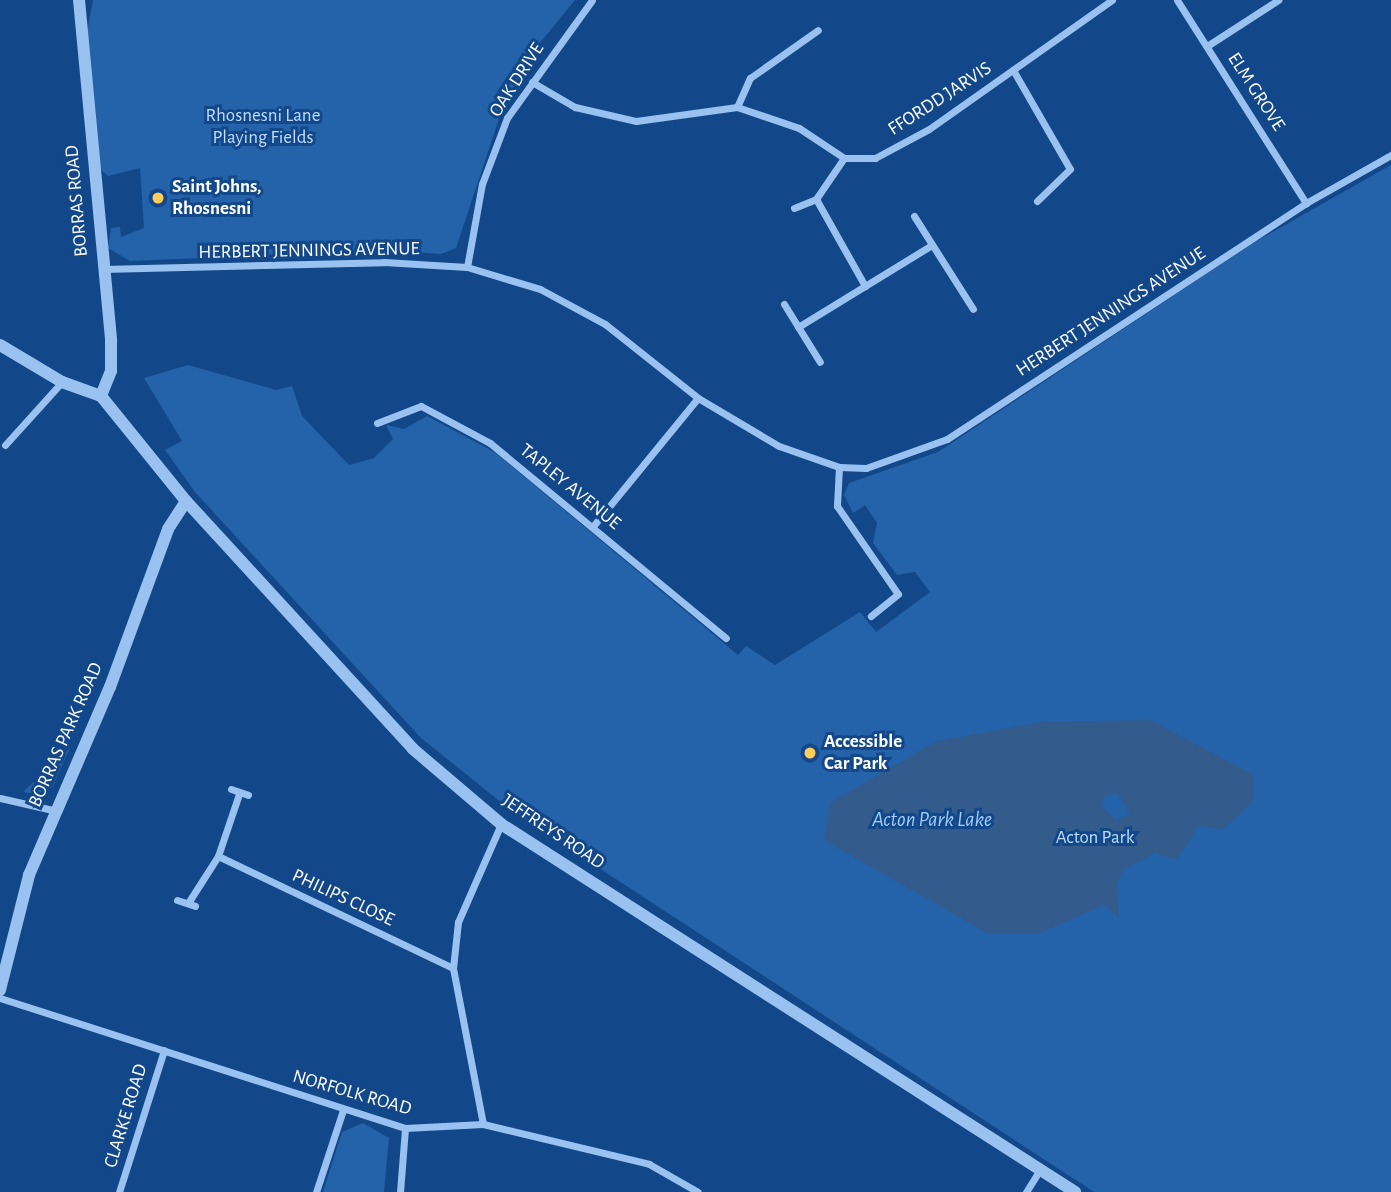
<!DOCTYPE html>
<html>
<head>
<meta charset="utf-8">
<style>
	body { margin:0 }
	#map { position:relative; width:1391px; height:1192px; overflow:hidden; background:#12488a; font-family:"Alegreya Sans",sans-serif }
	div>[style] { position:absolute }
	.green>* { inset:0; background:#2462a9 }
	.water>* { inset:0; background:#335b8c }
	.minor>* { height:7px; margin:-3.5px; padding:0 3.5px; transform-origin:3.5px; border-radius:3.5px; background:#99c2f1 }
	.tertiary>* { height:12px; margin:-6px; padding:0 6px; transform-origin:6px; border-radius:6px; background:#99c2f1 }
	.dots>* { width:19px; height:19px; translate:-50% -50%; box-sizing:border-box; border:4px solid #12488a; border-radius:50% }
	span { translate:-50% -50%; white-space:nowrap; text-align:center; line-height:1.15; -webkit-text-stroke:6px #12488a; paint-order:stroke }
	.street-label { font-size:19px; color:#fff }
	.park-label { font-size:19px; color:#bfdcfc }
	.poi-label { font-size:19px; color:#fff; font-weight:700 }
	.left { translate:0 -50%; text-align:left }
	.water-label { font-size:21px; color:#a4ccf8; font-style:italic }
</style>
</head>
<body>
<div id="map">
	<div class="green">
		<i style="clip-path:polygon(93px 0,575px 0,535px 49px,500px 116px,456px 248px,441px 254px,382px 250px,130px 261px,108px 248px,111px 228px,120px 227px,121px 237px,144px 228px,140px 168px,108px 176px,98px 167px,87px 32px)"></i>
		<i style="clip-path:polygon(1391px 165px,1391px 1192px,1094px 1192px,1042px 1158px,512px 811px,421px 738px,195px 492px,165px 450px,182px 441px,144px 378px,188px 365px,276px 390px,292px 386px,302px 416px,349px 465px,374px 458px,393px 439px,386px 425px,404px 429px,427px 416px,496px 453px,738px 655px,746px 646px,775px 665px,860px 612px,876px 632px,930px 592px,915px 572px,897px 575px,873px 543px,877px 523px,865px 505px,853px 513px,844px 495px,849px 483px,938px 452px,1253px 243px)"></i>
		<i style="clip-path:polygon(70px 748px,52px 788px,41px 795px,23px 792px)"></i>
		<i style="clip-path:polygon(363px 1123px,389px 1138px,384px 1192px,323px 1192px,342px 1132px)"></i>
	</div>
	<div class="water">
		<i style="clip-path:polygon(evenodd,1150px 720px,1254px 775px,1253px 802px,1223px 829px,1198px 826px,1178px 859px,1155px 853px,1124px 869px,1117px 884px,1119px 918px,1104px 905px,1040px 933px,987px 933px,824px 840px,830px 803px,937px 741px,1042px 722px,1150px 720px,1118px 794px,1130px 814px,1116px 820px,1101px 805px,1106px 795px,1118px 794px)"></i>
	</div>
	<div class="minor">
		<i style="left:1177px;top:0;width:241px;rotate:57.6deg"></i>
		<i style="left:1207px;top:46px;width:85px;rotate:-32.9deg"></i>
		<i style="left:1013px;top:70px;width:114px;rotate:60.1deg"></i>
		<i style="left:1070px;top:169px;width:46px;rotate:135.9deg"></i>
		<i style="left:532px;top:82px;width:50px;rotate:30.2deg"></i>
		<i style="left:575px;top:107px;width:63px;rotate:12.9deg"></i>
		<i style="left:636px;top:121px;width:102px;rotate:-7.9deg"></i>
		<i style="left:737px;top:107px;width:65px;rotate:18.7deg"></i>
		<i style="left:799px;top:128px;width:54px;rotate:33.7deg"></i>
		<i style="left:844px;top:158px;width:31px"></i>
		<i style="left:875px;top:158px;width:61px;rotate:-28.2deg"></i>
		<i style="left:929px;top:129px;width:224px;rotate:-35.2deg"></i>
		<i style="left:737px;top:107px;width:32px;rotate:-66deg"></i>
		<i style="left:750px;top:78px;width:83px;rotate:-35.2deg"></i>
		<i style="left:844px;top:158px;width:50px;rotate:124.3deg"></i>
		<i style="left:816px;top:199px;width:100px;rotate:60.6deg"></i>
		<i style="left:794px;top:208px;width:24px;rotate:-22deg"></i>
		<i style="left:914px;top:216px;width:110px;rotate:57.6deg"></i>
		<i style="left:467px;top:267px;width:84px;rotate:-79.8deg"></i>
		<i style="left:482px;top:184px;width:71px;rotate:-69.3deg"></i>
		<i style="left:507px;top:118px;width:145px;rotate:-54.2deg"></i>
		<i style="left:103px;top:269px;width:281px;rotate:-1.4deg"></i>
		<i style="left:384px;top:262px;width:83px;rotate:3.4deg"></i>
		<i style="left:467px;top:267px;width:76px;rotate:16.8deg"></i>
		<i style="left:540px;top:289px;width:74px;rotate:28.3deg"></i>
		<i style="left:605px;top:324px;width:119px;rotate:38.5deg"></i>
		<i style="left:698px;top:398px;width:94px;rotate:30.7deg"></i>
		<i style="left:779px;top:446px;width:64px;rotate:19.3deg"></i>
		<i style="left:839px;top:467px;width:27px;rotate:2deg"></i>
		<i style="left:866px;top:468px;width:86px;rotate:-19.7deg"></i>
		<i style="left:947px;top:439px;width:430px;rotate:-33.3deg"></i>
		<i style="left:1306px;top:203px;width:98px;rotate:-29.5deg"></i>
		<i style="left:784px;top:304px;width:68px;rotate:58.2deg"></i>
		<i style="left:798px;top:327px;width:157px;rotate:-31.5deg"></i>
		<i style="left:377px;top:423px;width:47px;rotate:-21.1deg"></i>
		<i style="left:421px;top:406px;width:78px;rotate:28.2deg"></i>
		<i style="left:490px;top:443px;width:306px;rotate:39.6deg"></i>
		<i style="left:5px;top:445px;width:85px;rotate:-47.9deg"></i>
		<i style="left:839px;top:467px;width:39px;rotate:93deg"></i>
		<i style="left:837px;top:506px;width:107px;rotate:55.3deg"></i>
		<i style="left:898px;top:594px;width:35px;rotate:141deg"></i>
		<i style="left:594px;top:525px;width:164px;rotate:-50.7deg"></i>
		<i style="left:231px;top:789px;width:18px;rotate:19deg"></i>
		<i style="left:0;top:798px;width:54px;rotate:12.8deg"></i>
		<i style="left:218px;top:856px;width:260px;rotate:25.5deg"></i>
		<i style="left:177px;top:900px;width:19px;rotate:18deg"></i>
		<i style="left:188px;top:903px;width:56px;rotate:-57.4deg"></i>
		<i style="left:218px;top:856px;width:65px;rotate:-71.3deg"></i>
		<i style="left:0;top:998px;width:425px;rotate:17.8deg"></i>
		<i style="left:405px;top:1128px;width:78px;rotate:-2.9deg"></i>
		<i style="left:483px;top:1124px;width:171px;rotate:13.5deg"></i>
		<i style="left:649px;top:1164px;width:56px;rotate:29.7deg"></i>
		<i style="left:483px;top:1124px;width:159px;rotate:-100.9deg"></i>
		<i style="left:453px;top:968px;width:46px;rotate:-83.8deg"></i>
		<i style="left:458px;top:922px;width:107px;rotate:-66.3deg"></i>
		<i style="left:119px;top:1192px;width:149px;rotate:-72.4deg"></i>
		<i style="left:316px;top:1192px;width:86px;rotate:-71.8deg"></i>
		<i style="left:400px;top:1192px;width:64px;rotate:-85.5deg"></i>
		<i style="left:1026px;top:1192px;width:26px;rotate:-58deg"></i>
	</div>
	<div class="tertiary">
		<i style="left:79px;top:0;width:342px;rotate:84.6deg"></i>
		<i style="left:111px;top:341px;width:30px;rotate:90deg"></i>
		<i style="left:111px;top:371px;width:27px;rotate:112deg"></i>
		<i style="left:0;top:345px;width:72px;rotate:30.8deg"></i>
		<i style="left:62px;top:382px;width:41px;rotate:19.7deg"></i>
		<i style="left:101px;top:396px;width:135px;rotate:51deg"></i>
		<i style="left:186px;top:501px;width:336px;rotate:47.5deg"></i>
		<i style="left:413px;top:749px;width:116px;rotate:40.4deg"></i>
		<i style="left:501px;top:824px;width:682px;rotate:32.66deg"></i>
		<i style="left:0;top:990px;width:119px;rotate:-75.8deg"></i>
		<i style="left:29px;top:875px;width:205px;rotate:-66.7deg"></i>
		<i style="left:110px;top:687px;width:168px;rotate:-69.8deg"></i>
		<i style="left:168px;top:529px;width:33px;rotate:-57deg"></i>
	</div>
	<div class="dots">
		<i style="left:158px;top:198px;background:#ffcd58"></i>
		<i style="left:810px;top:753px;background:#ffcd58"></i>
	</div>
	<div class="street-label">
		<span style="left:517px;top:80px;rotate:-57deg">OAK DRIVE</span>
		<span style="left:1256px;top:92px;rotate:57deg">ELM GROVE</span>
		<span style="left:940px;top:99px;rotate:-33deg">FFORDD JARVIS</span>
		<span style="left:77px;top:201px;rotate:-95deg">BORRAS ROAD</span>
		<span style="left:309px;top:251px;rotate:-1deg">HERBERT JENNINGS AVENUE</span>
		<span style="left:1111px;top:312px;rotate:-33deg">HERBERT JENNINGS AVENUE</span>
		<span style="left:570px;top:487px;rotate:39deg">TAPLEY AVENUE</span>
		<span style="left:66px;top:735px;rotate:-66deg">BORRAS PARK ROAD</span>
		<span style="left:553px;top:832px;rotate:34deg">JEFFREYS ROAD</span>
		<span style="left:343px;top:898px;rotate:25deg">PHILIPS CLOSE</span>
		<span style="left:352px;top:1093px;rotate:16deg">NORFOLK ROAD</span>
		<span style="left:126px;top:1116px;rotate:-73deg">CLARKE ROAD</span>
	</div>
	<div class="park-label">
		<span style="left:263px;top:127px">Rhosnesni Lane<br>Playing Fields</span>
		<span style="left:1095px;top:838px">Acton Park</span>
	</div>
	<div class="poi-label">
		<span class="left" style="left:172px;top:198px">Saint Johns,<br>Rhosnesni</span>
		<span class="left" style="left:824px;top:753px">Accessible<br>Car Park</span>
	</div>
	<div class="water-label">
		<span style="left:932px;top:820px">Acton Park Lake</span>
	</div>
</div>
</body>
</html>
